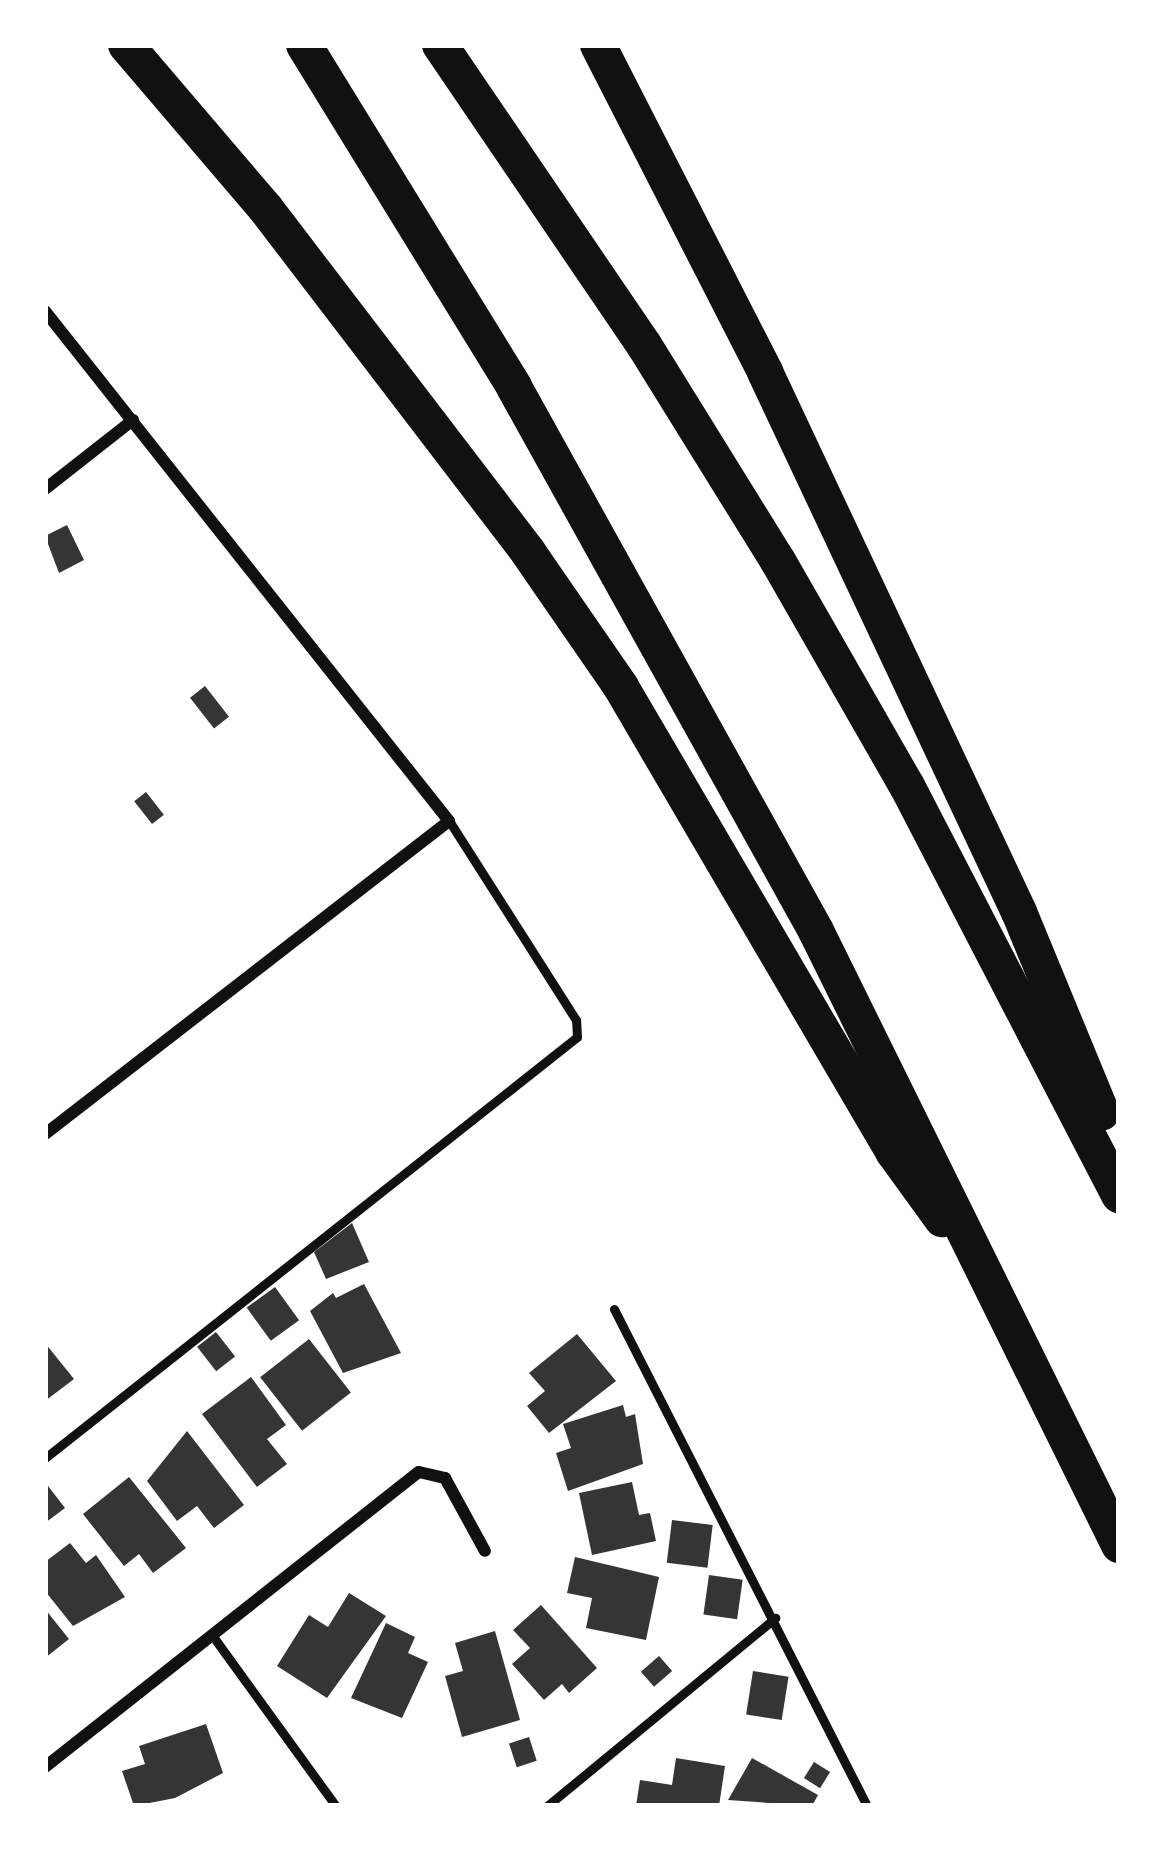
<!DOCTYPE html>
<html>
<head>
<meta charset="utf-8">
<style>
	body { margin:0 }
	#map { position:relative; width:1164px; height:1851px; overflow:hidden; background:#fff; font-family:"Exo 2",sans-serif }
	div>[style] { position:absolute }
	.building>* { inset:0; background:#353535; transform-origin:0 0 }
	.service>* { height:9px; margin:-4.5px; padding:0 4.5px; transform-origin:4.5px; border-radius:4.5px; background:#111 }
	.minor>* { height:12px; margin:-6px; padding:0 6px; transform-origin:6px; border-radius:6px; background:#111 }
	.motorway>* { height:36px; margin:-18px; padding:0 18px; transform-origin:18px; border-radius:18px; background:#111 }
	span { translate:-50% -50%; white-space:nowrap; text-align:center; line-height:1.15; -webkit-text-stroke:12px #fff; paint-order:stroke }
	.frame { position:absolute; inset:0; border:48px solid #fff; pointer-events:none }
</style>
</head>
<body>
<div id="map">
	<div class="building">
		<i style="clip-path:polygon(67px 525px,84px 560px,59px 573px,45px 536px)"></i>
		<i style="left:205px;top:686px;width:39px;height:19px;rotate:52deg"></i>
		<i style="left:146px;top:792px;width:29px;height:15px;rotate:52deg"></i>
		<i style="clip-path:polygon(352px 1223px,369px 1262px,326px 1279px,314px 1252px)"></i>
		<i style="clip-path:polygon(364px 1284px,401px 1353px,343px 1373px,310px 1311px,333px 1293px,336px 1298px)"></i>
		<i style="left:275px;top:1287px;width:41px;height:35px;rotate:54deg"></i>
		<i style="left:216px;top:1332px;width:31px;height:24px;rotate:52deg"></i>
		<i style="clip-path:polygon(577px 1334px,616px 1381px,549px 1433px,527px 1406px,545px 1391px,529px 1373px)"></i>
		<i style="left:309px;top:1339px;width:68px;height:62px;rotate:52deg"></i>
		<i style="clip-path:polygon(45px 1343px,74px 1379px,45px 1401px)"></i>
		<i style="clip-path:polygon(251px 1377px,286px 1425px,267px 1439px,287px 1464px,257px 1487px,202px 1414px)"></i>
		<i style="clip-path:polygon(623px 1405px,626px 1417px,635px 1414px,643px 1464px,568px 1491px,556px 1453px,571px 1448px,563px 1424px)"></i>
		<i style="clip-path:polygon(187px 1431px,244px 1505px,214px 1528px,197px 1506px,177px 1521px,147px 1481px)"></i>
		<i style="clip-path:polygon(129px 1477px,186px 1548px,153px 1573px,139px 1554px,124px 1566px,83px 1514px)"></i>
		<i style="clip-path:polygon(45px 1482px,65px 1508px,45px 1523px)"></i>
		<i style="clip-path:polygon(632px 1482px,639px 1515px,650px 1513px,656px 1541px,592px 1555px,579px 1493px)"></i>
		<i style="left:672px;top:1520px;width:41px;height:43px;rotate:7deg"></i>
		<i style="clip-path:polygon(70px 1543px,86px 1563px,96px 1555px,125px 1597px,73px 1626px,45px 1591px,45px 1562px)"></i>
		<i style="clip-path:polygon(575px 1557px,659px 1577px,646px 1640px,586px 1628px,592px 1598px,567px 1593px)"></i>
		<i style="left:709px;top:1575px;width:34px;height:40px;rotate:8deg"></i>
		<i style="clip-path:polygon(349px 1593px,386px 1616px,327px 1698px,277px 1666px,309px 1615px,328px 1627px)"></i>
		<i style="clip-path:polygon(541px 1605px,597px 1668px,569px 1693px,562px 1684px,544px 1700px,512px 1664px,530px 1648px,513px 1630px)"></i>
		<i style="clip-path:polygon(45px 1609px,69px 1639px,45px 1658px)"></i>
		<i style="clip-path:polygon(386px 1623px,415px 1637px,408px 1653px,428px 1662px,402px 1718px,351px 1698px)"></i>
		<i style="clip-path:polygon(495px 1631px,520px 1720px,462px 1737px,445px 1676px,463px 1671px,455px 1643px)"></i>
		<i style="left:659px;top:1656px;width:20px;height:24px;rotate:49deg"></i>
		<i style="left:753px;top:1671px;width:36px;height:44px;rotate:9deg"></i>
		<i style="clip-path:polygon(206px 1724px,223px 1773px,175px 1798px,134px 1806px,122px 1771px,145px 1764px,139px 1746px)"></i>
		<i style="left:529px;top:1737px;width:25px;height:21px;rotate:72deg"></i>
		<i style="clip-path:polygon(676px 1758px,725px 1766px,719px 1806px,636px 1806px,640px 1780px,672px 1785px)"></i>
		<i style="clip-path:polygon(752px 1758px,818px 1795px,812px 1806px,728px 1800px)"></i>
		<i style="left:814px;top:1762px;width:19px;height:19px;rotate:32deg"></i>
	</div>
	<div class="service">
		<i style="left:614px;top:1309px;width:558px;rotate:63.02deg"></i>
		<i style="left:45px;top:1458px;width:678px;rotate:-38.36deg"></i>
		<i style="left:577px;top:1037px;width:17px;rotate:-93deg"></i>
		<i style="left:576px;top:1020px;width:236px;rotate:-122.5deg"></i>
		<i style="left:212px;top:1635px;width:211px;rotate:54.1deg"></i>
		<i style="left:547px;top:1806px;width:296px;rotate:-39.5deg"></i>
	</div>
	<div class="minor">
		<i style="left:45px;top:311px;width:651px;rotate:51.62deg"></i>
		<i style="left:449px;top:821px;width:511px;rotate:142.23deg"></i>
		<i style="left:45px;top:489px;width:112px;rotate:-38.1deg"></i>
		<i style="left:45px;top:1767px;width:476px;rotate:-38.3deg"></i>
		<i style="left:419px;top:1472px;width:27px;rotate:13deg"></i>
		<i style="left:445px;top:1478px;width:83px;rotate:61.3deg"></i>
	</div>
	<div class="motorway">
		<i style="left:126px;top:45px;width:216px;rotate:49.5deg"></i>
		<i style="left:266px;top:209px;width:432px;rotate:52.6deg"></i>
		<i style="left:528px;top:552px;width:164px;rotate:55.4deg"></i>
		<i style="left:621px;top:687px;width:540px;rotate:59.64deg"></i>
		<i style="left:894px;top:1153px;width:82px;rotate:54deg"></i>
		<i style="left:304px;top:45px;width:401px;rotate:58.4deg"></i>
		<i style="left:514px;top:387px;width:622px;rotate:60.96deg"></i>
		<i style="left:816px;top:931px;width:685px;rotate:63.73deg"></i>
		<i style="left:440px;top:45px;width:363px;rotate:55.8deg"></i>
		<i style="left:644px;top:345px;width:254px;rotate:58.2deg"></i>
		<i style="left:778px;top:561px;width:259px;rotate:60.2deg"></i>
		<i style="left:907px;top:786px;width:461px;rotate:62.6deg"></i>
		<i style="left:598px;top:45px;width:367px;rotate:62.9deg"></i>
		<i style="left:765px;top:372px;width:597px;rotate:64.81deg"></i>
		<i style="left:1019px;top:912px;width:217px;rotate:67.6deg"></i>
	</div>
	<div class="frame"></div>
</div>
</body>
</html>
